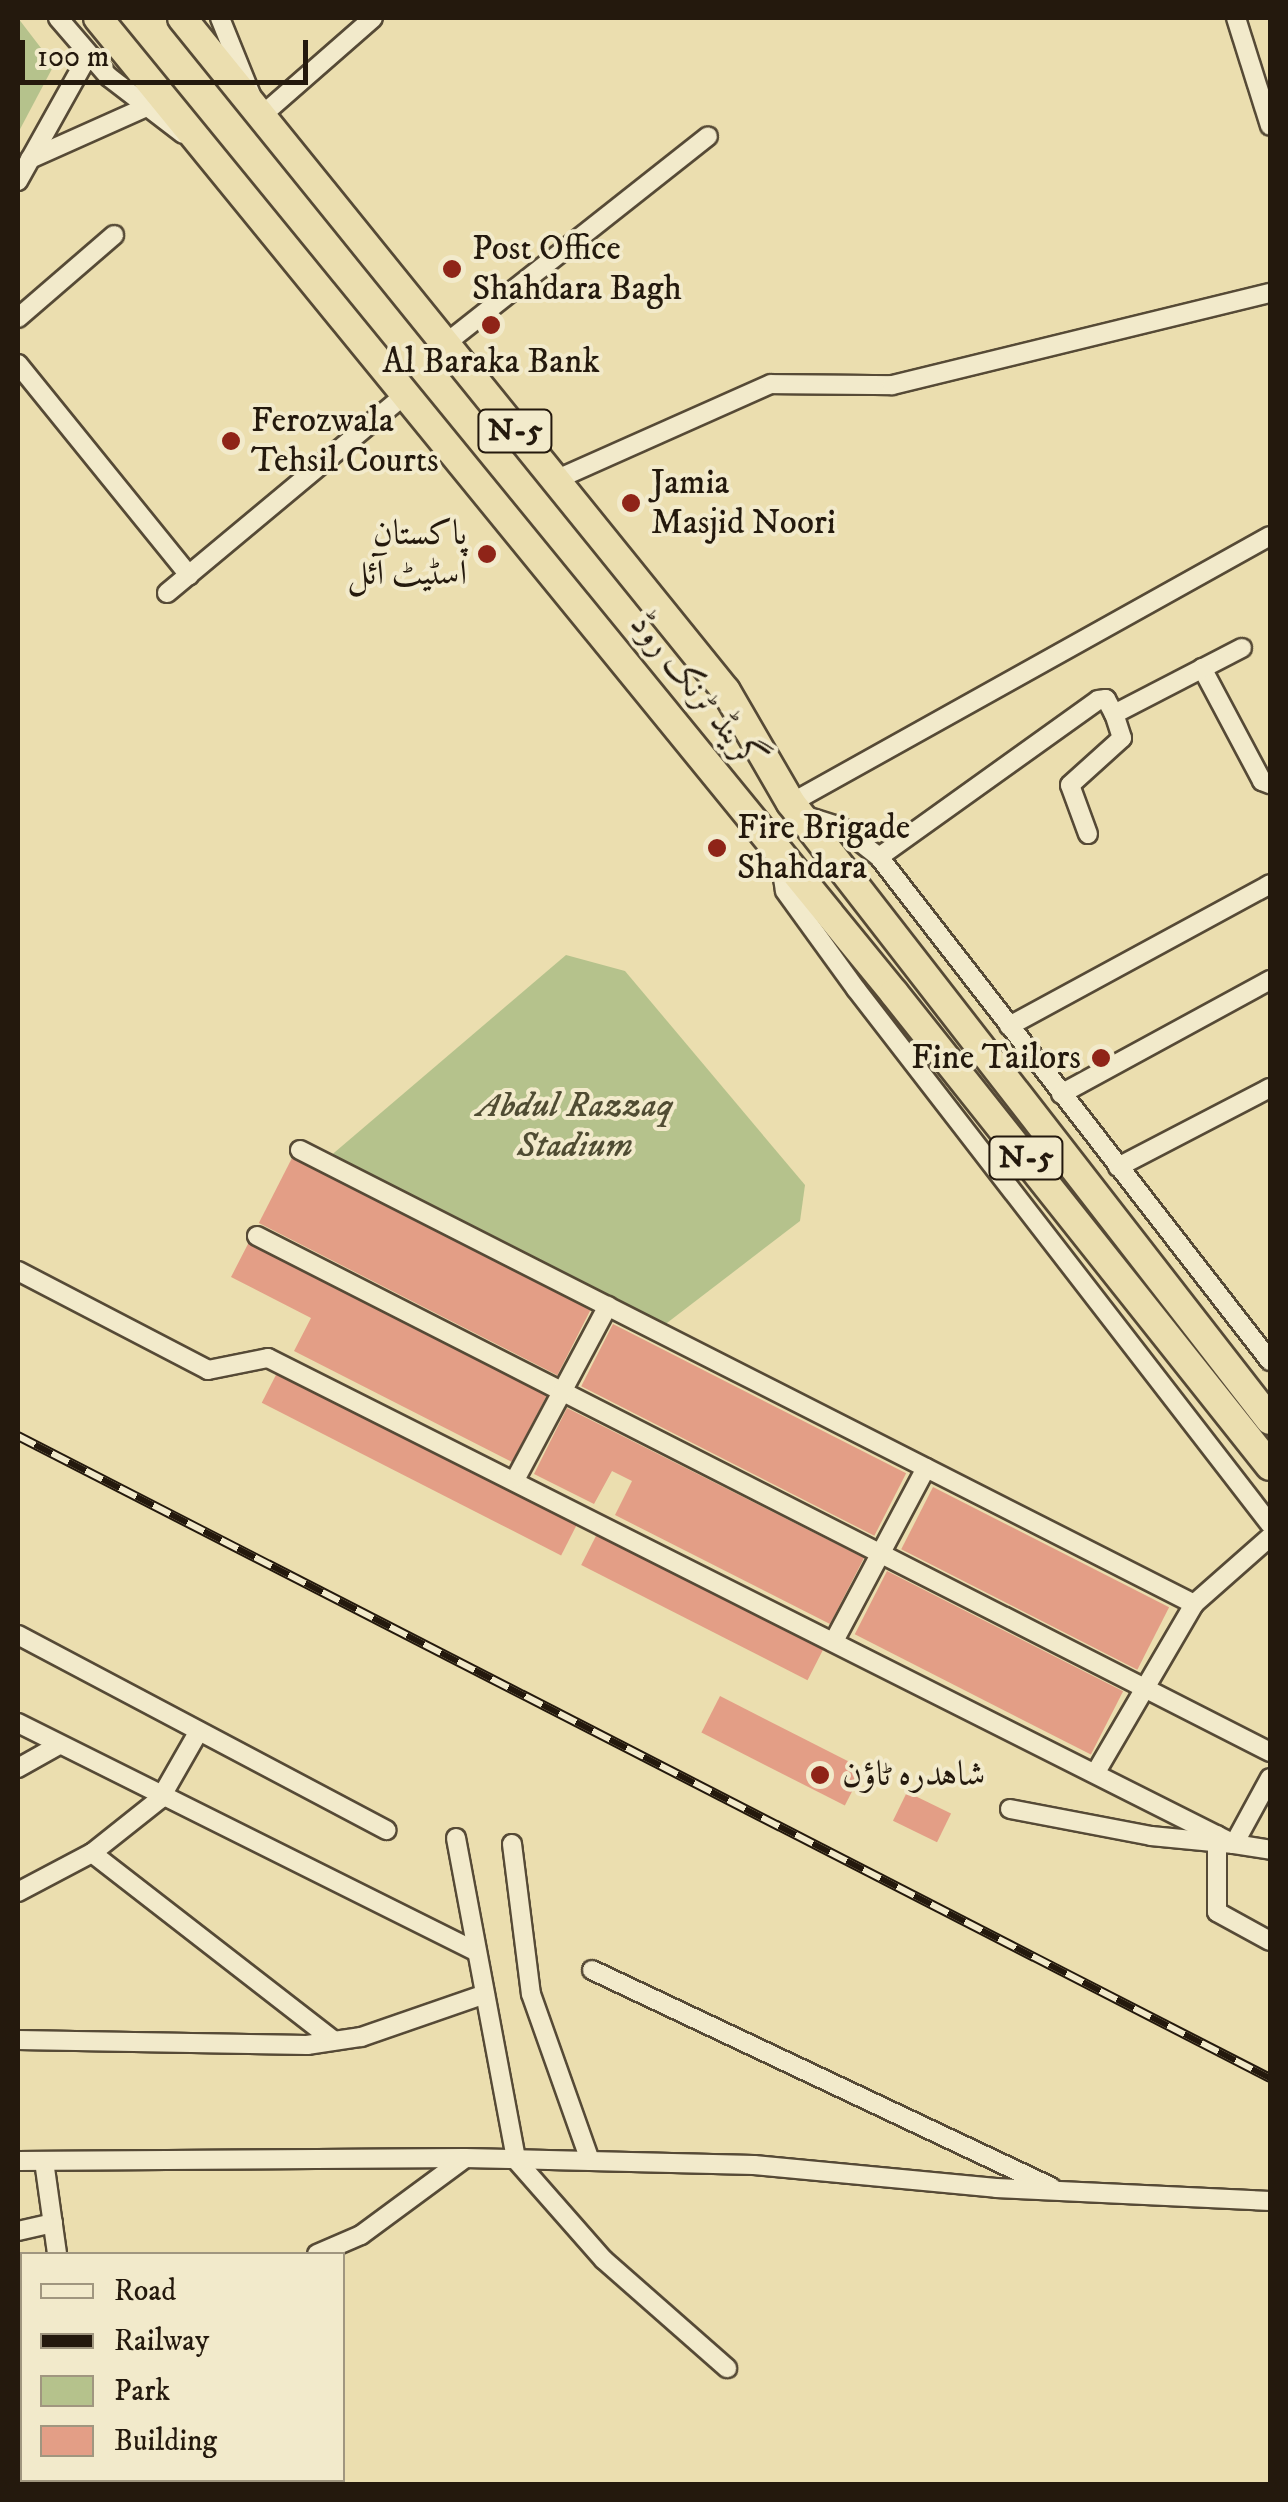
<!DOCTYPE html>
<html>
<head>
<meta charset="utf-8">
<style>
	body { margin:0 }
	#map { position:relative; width:1288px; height:2502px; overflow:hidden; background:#ebdeaf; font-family:"IM FELL DW Pica",Amiri,serif }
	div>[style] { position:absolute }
	.green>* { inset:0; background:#b5c28c }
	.building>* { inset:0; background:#e39e86; transform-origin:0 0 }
	.roads { filter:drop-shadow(2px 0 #564a36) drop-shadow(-2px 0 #564a36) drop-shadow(0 2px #564a36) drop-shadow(0 -2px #564a36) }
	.minor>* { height:18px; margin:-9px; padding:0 9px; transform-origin:9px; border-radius:9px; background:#f2eacb }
	.highway>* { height:28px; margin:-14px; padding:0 14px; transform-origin:14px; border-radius:14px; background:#ebdeaf }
	.rail>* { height:10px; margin-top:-5px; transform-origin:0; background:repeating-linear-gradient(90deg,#f2eacb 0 19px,#24190d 0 38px); box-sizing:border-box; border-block:2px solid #24190d }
	.dots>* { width:28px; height:28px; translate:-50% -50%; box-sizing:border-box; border:5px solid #f2eacb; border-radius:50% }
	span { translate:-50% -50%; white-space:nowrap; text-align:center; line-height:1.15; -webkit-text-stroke:8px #f2eacb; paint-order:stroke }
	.shield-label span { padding:2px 8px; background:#f2eacb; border:2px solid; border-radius:8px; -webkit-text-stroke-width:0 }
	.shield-label { font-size:32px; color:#24190d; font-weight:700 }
	.poi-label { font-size:35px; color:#24190d }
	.left { translate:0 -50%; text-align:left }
	.right { translate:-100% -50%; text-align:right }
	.street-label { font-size:35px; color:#24190d }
	.park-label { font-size:35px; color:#504c33; font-style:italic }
	.frame { position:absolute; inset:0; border:20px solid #24190d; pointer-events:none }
	.legend { position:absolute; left:20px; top:2252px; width:325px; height:230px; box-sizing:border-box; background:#f2eacb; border:2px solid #a0967f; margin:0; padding:12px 18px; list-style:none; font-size:30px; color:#24190d }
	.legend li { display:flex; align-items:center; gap:20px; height:50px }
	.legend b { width:50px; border:2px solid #a0967f }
	.scale { position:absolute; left:20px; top:40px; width:288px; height:45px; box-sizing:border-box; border:5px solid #24190d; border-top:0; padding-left:12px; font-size:30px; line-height:35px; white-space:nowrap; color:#24190d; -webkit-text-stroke:8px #f2eacb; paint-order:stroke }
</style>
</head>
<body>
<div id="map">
	<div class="green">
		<i style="clip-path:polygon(18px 18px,54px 65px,18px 133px)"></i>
		<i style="clip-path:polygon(566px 955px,625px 971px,805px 1185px,800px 1221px,663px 1326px,328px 1158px)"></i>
	</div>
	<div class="building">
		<i style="left:292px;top:1158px;width:335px;height:73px;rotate:27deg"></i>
		<i style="clip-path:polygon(249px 1242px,547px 1395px,512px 1462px,294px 1351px,311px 1318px,231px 1277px)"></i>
		<i style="left:613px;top:1324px;width:329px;height:70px;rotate:27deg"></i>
		<i style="left:279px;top:1369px;width:336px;height:38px;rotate:27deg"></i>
		<i style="clip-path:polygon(567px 1408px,864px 1558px,830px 1624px,615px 1515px,632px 1481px,612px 1471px,594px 1504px,534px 1474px)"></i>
		<i style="left:933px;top:1487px;width:265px;height:70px;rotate:27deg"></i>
		<i style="left:598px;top:1532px;width:254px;height:37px;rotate:27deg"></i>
		<i style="left:887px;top:1571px;width:265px;height:71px;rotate:27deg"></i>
		<i style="left:720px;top:1696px;width:161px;height:41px;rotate:27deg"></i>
		<i style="left:907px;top:1792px;width:49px;height:32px;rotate:26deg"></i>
	</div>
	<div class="roads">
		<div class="minor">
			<i style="left:58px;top:18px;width:78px;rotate:49.2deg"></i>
			<i style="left:109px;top:77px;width:93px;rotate:37.6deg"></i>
			<i style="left:220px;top:18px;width:107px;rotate:68deg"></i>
			<i style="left:260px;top:117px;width:150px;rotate:-41.2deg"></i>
			<i style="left:1236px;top:18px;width:113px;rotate:72.5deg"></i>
			<i style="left:30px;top:159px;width:125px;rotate:-24.1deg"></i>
			<i style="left:18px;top:181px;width:143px;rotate:-60.8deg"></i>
			<i style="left:18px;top:318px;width:127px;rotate:-40.8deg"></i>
			<i style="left:445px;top:344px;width:335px;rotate:-38.3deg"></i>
			<i style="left:18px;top:364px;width:272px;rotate:51deg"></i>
			<i style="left:555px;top:480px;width:236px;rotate:-24deg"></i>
			<i style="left:771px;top:384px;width:121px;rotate:0.5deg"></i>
			<i style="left:892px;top:385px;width:389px;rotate:-13.7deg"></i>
			<i style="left:167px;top:593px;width:311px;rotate:-39.8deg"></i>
			<i style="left:1202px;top:668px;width:128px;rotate:62deg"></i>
			<i style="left:1262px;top:781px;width:9px;rotate:21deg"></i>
			<i style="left:791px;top:803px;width:548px;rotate:-29.14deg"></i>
			<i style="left:800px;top:814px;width:43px;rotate:17.6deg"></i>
			<i style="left:841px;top:827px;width:48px;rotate:38.3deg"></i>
			<i style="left:879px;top:857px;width:638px;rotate:52.2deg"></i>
			<i style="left:1088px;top:834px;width:52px;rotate:-110.2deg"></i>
			<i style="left:1070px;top:785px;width:70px;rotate:-42.1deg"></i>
			<i style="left:1122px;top:738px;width:25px;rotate:-108deg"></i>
			<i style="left:779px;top:853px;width:38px;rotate:81deg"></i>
			<i style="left:785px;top:891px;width:121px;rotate:54.1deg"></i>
			<i style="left:856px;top:989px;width:676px;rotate:52.27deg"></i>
			<i style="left:879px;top:857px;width:269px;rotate:-35.6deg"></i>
			<i style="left:1098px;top:700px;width:8px;rotate:-7deg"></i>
			<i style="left:1106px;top:699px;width:17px;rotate:62deg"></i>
			<i style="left:1114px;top:714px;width:144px;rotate:-27.3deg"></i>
			<i style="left:1009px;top:1026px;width:297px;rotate:-28.5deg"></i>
			<i style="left:1061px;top:1094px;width:238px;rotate:-28.6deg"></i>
			<i style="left:300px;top:1150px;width:1003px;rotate:26.92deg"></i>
			<i style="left:1118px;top:1167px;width:171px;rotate:-27.5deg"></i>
			<i style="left:257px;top:1236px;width:1137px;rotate:26.99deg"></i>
			<i style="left:18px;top:1271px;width:214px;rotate:27.5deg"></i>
			<i style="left:208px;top:1370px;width:61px;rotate:-11.3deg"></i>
			<i style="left:268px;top:1358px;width:1081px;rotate:26.71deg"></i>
			<i style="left:1234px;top:1844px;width:36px;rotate:9deg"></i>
			<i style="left:516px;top:1478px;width:195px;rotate:-61.9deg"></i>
			<i style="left:18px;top:1635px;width:417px;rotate:27.9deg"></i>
			<i style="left:834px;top:1641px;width:196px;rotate:-62deg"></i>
			<i style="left:18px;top:1723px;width:513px;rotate:26.52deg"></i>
			<i style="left:18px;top:1768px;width:47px;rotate:-29.3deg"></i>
			<i style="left:1096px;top:1772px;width:194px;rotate:-59.7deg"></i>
			<i style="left:1194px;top:1604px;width:101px;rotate:-41.4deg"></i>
			<i style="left:1010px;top:1809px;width:144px;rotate:10.8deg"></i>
			<i style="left:1151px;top:1836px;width:83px;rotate:5.5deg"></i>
			<i style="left:1234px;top:1844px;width:75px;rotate:-61.4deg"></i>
			<i style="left:1217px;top:1835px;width:77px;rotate:90deg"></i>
			<i style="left:1217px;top:1912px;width:60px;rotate:28.7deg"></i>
			<i style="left:456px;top:1838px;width:328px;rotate:79.4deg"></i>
			<i style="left:516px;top:2160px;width:133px;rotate:48.7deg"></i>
			<i style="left:604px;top:2260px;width:164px;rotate:41.3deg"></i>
			<i style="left:512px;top:1844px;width:151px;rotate:82.8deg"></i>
			<i style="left:531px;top:1994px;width:177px;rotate:70.5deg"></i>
			<i style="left:92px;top:1853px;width:306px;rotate:37.8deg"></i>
			<i style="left:18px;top:1892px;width:84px;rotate:-27.8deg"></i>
			<i style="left:92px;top:1853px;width:87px;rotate:-38.5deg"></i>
			<i style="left:160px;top:1799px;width:78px;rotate:-60.2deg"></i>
			<i style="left:592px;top:1970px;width:508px;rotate:25.3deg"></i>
			<i style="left:18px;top:2040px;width:289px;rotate:1deg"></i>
			<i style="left:307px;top:2045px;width:55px;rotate:-8.4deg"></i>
			<i style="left:361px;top:2037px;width:131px;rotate:-19.1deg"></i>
			<i style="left:18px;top:2161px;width:447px;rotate:-0.4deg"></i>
			<i style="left:465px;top:2158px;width:289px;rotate:1.4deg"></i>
			<i style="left:754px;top:2165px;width:243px;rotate:5.4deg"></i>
			<i style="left:996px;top:2188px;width:274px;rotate:2.7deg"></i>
			<i style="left:44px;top:2161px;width:94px;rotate:82deg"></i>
			<i style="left:18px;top:2231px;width:36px;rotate:-13deg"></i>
			<i style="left:317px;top:2254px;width:48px;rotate:-23.4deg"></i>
			<i style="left:361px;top:2235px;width:128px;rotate:-36.4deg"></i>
			<i style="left:103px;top:2480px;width:5px;rotate:53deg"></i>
		</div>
		<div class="highway">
			<i style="left:98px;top:18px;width:1259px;rotate:50.77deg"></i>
			<i style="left:894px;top:993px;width:604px;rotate:51.52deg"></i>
			<i style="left:182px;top:18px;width:865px;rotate:51.05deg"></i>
			<i style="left:726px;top:691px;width:129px;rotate:59.9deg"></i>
			<i style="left:791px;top:803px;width:781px;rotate:52.18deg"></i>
		</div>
	</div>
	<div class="rail">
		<i style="left:18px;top:1436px;width:1407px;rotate:27.15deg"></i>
	</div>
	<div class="dots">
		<i style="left:452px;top:269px;background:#8f2418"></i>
		<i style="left:491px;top:325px;background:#8f2418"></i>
		<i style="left:231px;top:441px;background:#8f2418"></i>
		<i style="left:631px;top:503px;background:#8f2418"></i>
		<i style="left:487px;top:554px;background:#8f2418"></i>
		<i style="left:717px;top:848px;background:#8f2418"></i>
		<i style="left:1101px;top:1058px;background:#8f2418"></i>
		<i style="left:820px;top:1775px;background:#8f2418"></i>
	</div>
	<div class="shield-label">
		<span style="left:515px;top:431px">N-5</span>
		<span style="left:1026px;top:1158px">N-5</span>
	</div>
	<div class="poi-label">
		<span class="left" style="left:472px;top:269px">Post Office<br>Shahdara Bagh</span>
		<span style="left:491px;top:362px">Al Baraka Bank</span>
		<span class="left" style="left:251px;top:441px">Ferozwala<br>Tehsil Courts</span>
		<span class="left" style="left:651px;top:503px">Jamia<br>Masjid Noori</span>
		<span class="right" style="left:467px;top:554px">پاکستان<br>اسٹیٹ آئل</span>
		<span class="left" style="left:737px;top:848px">Fire Brigade<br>Shahdara</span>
		<span class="right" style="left:1081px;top:1058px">Fine Tailors</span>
		<span class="left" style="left:842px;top:1775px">شاہدرہ ٹاؤن</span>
	</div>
	<div class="street-label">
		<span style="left:697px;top:692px;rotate:51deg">گرینڈ ٹرنک روڈ</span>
	</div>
	<div class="park-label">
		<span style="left:575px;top:1126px">Abdul Razzaq<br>Stadium</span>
	</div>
	<div class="frame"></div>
	<ul class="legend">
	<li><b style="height:12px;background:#f2eacb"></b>Road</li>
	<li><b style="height:12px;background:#24190d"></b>Railway</li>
	<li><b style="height:28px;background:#b5c28c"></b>Park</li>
	<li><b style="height:28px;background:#e39e86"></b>Building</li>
	</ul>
	<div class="scale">100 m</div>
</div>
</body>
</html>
